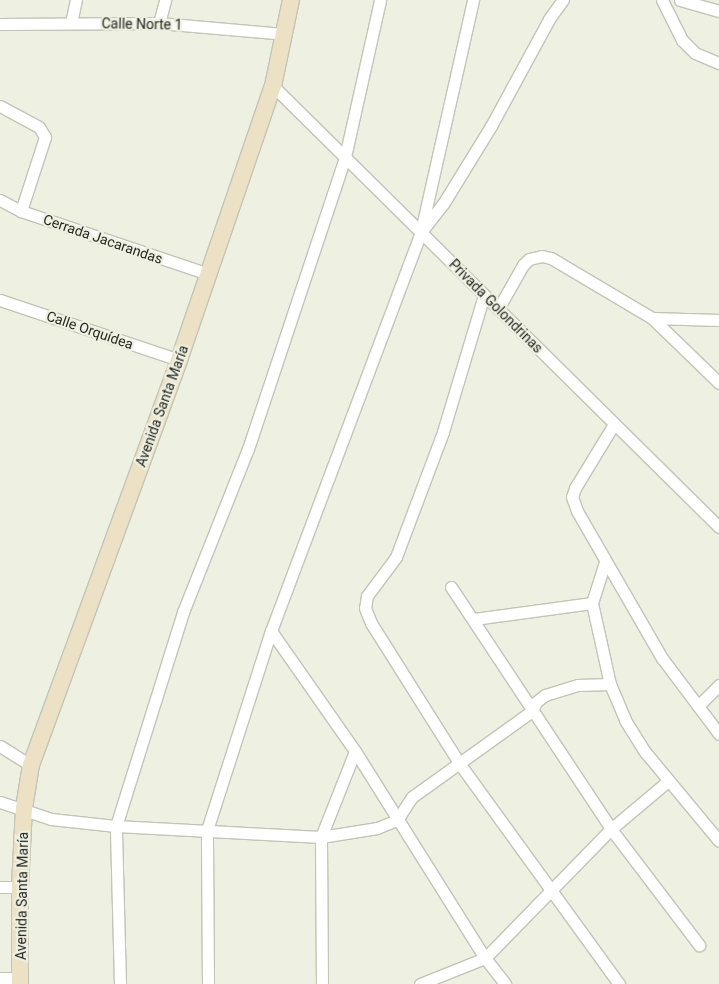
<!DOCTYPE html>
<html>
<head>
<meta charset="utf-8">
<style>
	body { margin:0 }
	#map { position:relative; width:719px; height:984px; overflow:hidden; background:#eef0e1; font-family:Roboto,sans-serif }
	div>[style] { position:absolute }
	.roads { filter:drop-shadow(1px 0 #c3c4b7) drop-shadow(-1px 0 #c3c4b7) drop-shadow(0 1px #c3c4b7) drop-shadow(0 -1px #c3c4b7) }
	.minor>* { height:11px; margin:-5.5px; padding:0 5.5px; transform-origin:5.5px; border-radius:5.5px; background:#fff }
	.secondary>* { height:16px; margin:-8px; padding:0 8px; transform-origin:8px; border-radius:8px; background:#ece1c4 }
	span { translate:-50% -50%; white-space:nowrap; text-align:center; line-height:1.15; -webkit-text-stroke:4.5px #eef0e1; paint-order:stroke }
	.street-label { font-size:14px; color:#282823 }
</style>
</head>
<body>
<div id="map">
	<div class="roads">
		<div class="minor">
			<i style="left:662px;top:0;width:45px;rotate:63.4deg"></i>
			<i style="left:682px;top:40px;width:18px;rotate:45deg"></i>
			<i style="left:695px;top:53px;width:26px;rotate:23deg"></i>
			<i style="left:680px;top:0;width:41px;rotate:15.8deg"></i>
			<i style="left:71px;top:23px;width:24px;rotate:-78deg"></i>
			<i style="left:159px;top:23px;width:24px;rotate:-75deg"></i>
			<i style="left:0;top:24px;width:159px;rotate:-0.4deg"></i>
			<i style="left:159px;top:23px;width:125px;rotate:5deg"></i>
			<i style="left:273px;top:86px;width:627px;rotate:44.68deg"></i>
			<i style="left:0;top:106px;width:44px;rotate:28.3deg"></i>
			<i style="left:39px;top:127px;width:12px;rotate:59deg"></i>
			<i style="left:45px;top:137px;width:78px;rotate:108deg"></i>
			<i style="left:0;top:200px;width:24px;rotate:28deg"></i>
			<i style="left:21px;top:211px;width:197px;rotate:18.6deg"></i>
			<i style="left:424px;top:228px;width:31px;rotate:-52deg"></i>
			<i style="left:443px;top:204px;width:92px;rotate:-58.4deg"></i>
			<i style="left:491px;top:126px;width:122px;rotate:-61.5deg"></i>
			<i style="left:549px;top:19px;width:24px;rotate:-54deg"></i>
			<i style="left:484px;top:295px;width:143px;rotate:106.7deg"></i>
			<i style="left:443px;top:432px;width:134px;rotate:110.6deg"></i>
			<i style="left:396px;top:557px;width:49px;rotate:126.6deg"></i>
			<i style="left:367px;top:596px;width:12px;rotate:99deg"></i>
			<i style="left:365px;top:608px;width:16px;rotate:68deg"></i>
			<i style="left:371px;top:623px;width:165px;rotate:57.8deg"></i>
			<i style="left:459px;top:763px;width:273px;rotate:54.1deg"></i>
			<i style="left:0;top:300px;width:189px;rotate:18.5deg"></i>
			<i style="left:498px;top:309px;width:51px;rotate:-60.4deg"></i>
			<i style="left:523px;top:265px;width:8px;rotate:-45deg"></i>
			<i style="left:529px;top:259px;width:13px;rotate:-13deg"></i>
			<i style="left:542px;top:256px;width:9px;rotate:13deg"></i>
			<i style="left:551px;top:258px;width:117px;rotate:30.7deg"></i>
			<i style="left:652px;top:318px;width:67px;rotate:1.7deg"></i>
			<i style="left:652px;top:318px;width:93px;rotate:44.1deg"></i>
			<i style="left:614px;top:424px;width:75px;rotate:121.4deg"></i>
			<i style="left:575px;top:488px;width:9px;rotate:108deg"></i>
			<i style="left:572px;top:497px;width:15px;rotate:70deg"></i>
			<i style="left:577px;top:511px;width:170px;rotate:60deg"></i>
			<i style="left:662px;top:658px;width:95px;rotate:53.1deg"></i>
			<i style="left:605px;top:562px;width:43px;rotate:107.6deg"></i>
			<i style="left:592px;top:603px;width:83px;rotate:77.5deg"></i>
			<i style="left:610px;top:684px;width:39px;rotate:67deg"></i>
			<i style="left:625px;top:720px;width:39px;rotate:58deg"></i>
			<i style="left:646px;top:753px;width:114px;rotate:50.3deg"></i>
			<i style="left:451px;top:587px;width:290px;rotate:56.5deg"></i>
			<i style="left:611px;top:829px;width:146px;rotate:52.8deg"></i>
			<i style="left:474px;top:619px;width:119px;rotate:-7.7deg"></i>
			<i style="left:271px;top:631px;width:146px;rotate:55deg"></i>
			<i style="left:355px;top:751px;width:244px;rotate:57.9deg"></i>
			<i style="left:485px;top:958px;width:33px;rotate:52deg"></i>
			<i style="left:698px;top:706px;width:30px;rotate:-45deg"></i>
			<i style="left:0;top:746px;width:36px;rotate:32deg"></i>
			<i style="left:0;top:802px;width:54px;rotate:18.4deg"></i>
			<i style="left:51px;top:819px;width:65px;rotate:6.1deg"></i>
			<i style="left:116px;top:826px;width:205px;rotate:3.1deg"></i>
			<i style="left:321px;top:837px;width:57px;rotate:-9.1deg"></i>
			<i style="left:377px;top:828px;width:22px;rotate:-22deg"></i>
			<i style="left:397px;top:820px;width:27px;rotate:-57deg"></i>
			<i style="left:412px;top:797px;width:148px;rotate:-35.6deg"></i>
			<i style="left:532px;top:711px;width:10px;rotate:-66deg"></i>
			<i style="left:536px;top:702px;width:11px;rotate:-38deg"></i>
			<i style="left:545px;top:695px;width:34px;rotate:-17deg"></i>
			<i style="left:578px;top:685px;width:32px;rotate:-2deg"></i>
			<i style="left:0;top:887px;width:20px"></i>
			<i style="left:0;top:978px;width:20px"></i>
			<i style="left:120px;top:984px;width:158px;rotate:-91.5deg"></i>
			<i style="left:116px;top:826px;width:224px;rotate:-72.6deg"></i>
			<i style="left:183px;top:612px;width:175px;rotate:-68.3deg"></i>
			<i style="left:248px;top:449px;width:308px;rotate:-71.6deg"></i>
			<i style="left:345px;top:157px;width:161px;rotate:-77.4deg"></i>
			<i style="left:208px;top:984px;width:154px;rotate:-90.4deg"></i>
			<i style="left:207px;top:830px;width:209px;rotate:-72.2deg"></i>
			<i style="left:271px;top:631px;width:427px;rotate:-69.4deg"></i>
			<i style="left:421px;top:231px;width:237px;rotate:-77.3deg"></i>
			<i style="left:322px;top:984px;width:147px;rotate:-90.4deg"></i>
			<i style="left:321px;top:837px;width:92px;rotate:-68.4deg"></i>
			<i style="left:420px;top:984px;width:70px;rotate:-21.8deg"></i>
			<i style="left:485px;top:958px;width:180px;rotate:-45.7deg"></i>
			<i style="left:611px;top:829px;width:75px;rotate:-40.1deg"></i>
		</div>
		<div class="secondary">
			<i style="left:20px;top:984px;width:97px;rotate:-90deg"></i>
			<i style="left:20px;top:887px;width:79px;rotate:-87.1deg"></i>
			<i style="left:24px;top:808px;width:44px;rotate:-80.8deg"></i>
			<i style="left:31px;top:765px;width:431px;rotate:-69.9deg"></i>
			<i style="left:179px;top:360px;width:290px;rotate:-71.1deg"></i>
			<i style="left:273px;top:86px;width:88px;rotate:-78.2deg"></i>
		</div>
	</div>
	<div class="street-label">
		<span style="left:142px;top:24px;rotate:1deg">Calle Norte 1</span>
		<span style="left:103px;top:239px;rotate:19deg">Cerrada Jacarandas</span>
		<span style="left:496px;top:306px;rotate:45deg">Privada Golondrinas</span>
		<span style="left:90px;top:330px;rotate:19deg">Calle Orquídea</span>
		<span style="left:162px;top:406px;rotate:-70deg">Avenida Santa María</span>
		<span style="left:22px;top:896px;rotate:-89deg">Avenida Santa María</span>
	</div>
</div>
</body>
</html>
